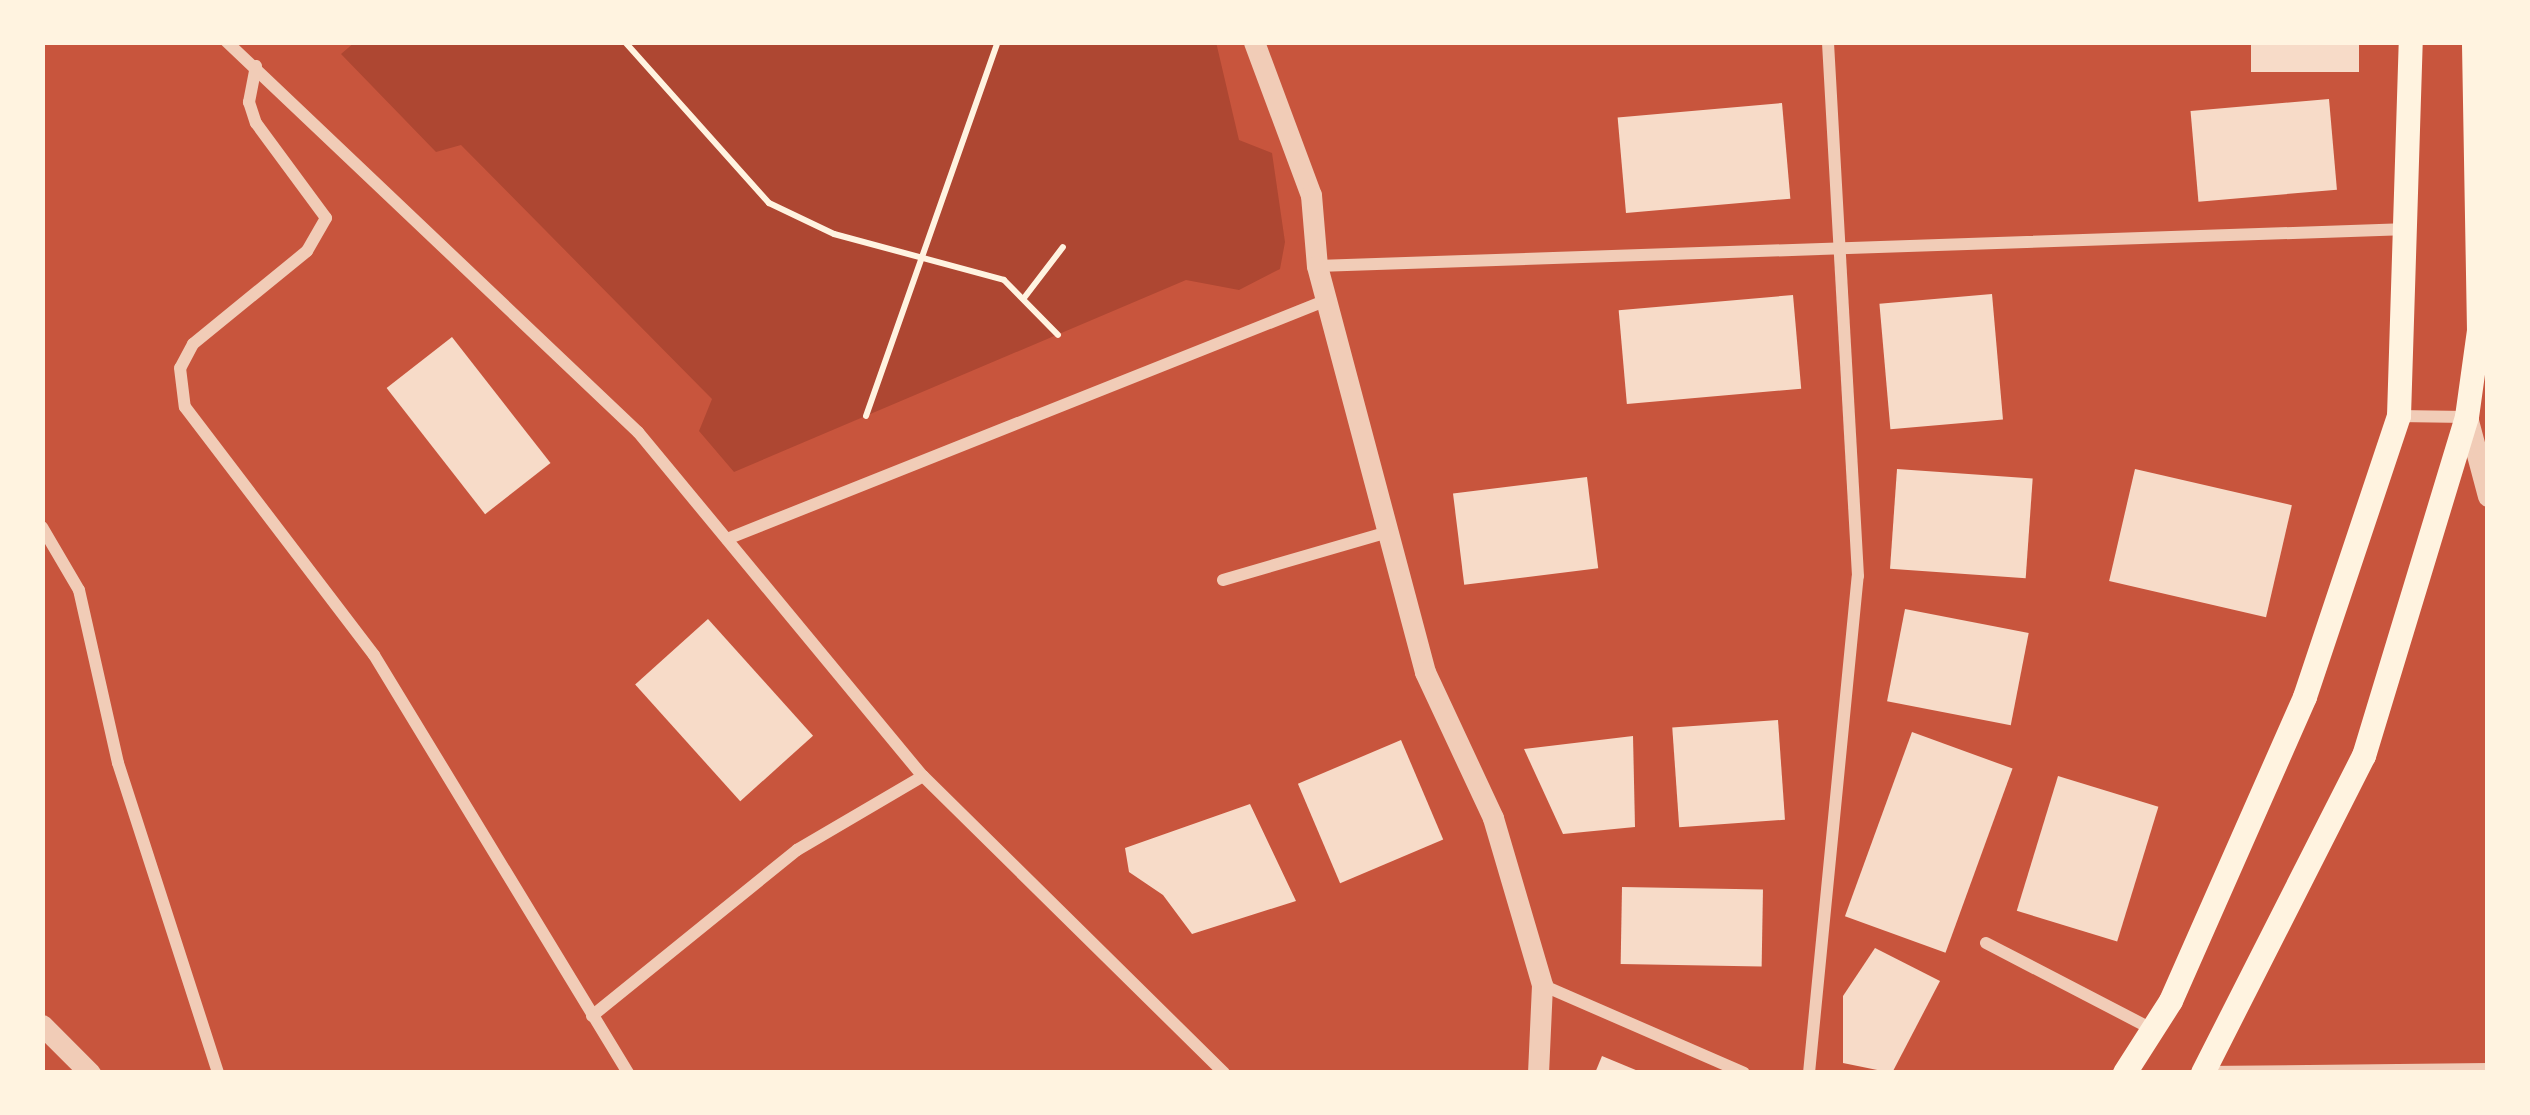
<!DOCTYPE html>
<html>
<head>
<meta charset="utf-8">
<style>
	body { margin:0 }
	#map { position:relative; width:2530px; height:1115px; overflow:hidden; background:#c8553d; font-family:Georgia,serif }
	div>[style] { position:absolute }
	.green>* { inset:0; background:#ae4732 }
	.building>* { inset:0; background:#f7dbc8; transform-origin:0 0 }
	.path>* { height:6px; margin:-3px; padding:0 3px; transform-origin:3px; border-radius:3px; background:#fff3e0 }
	.minor>* { height:12px; margin:-6px; padding:0 6px; transform-origin:6px; border-radius:6px; background:#f1ccb7 }
	.tertiary>* { height:21px; margin:-10.5px; padding:0 10.5px; transform-origin:10.5px; border-radius:10.5px; background:#f1ccb7 }
	.secondary>* { height:24px; margin:-12px; padding:0 12px; transform-origin:12px; border-radius:12px; background:#fff3e0 }
	span { translate:-50% -50%; white-space:nowrap; text-align:center; line-height:1.15; -webkit-text-stroke:12px #fff3e0; paint-order:stroke }
	.frame { position:absolute; inset:0; border:45px solid #fff3e0; pointer-events:none }
</style>
</head>
<body>
<div id="map">
	<div class="green">
		<i style="clip-path:polygon(355px 42px,1216px 42px,1239px 140px,1272px 153px,1285px 242px,1280px 269px,1239px 290px,1186px 280px,734px 472px,699px 431px,712px 399px,461px 145px,436px 152px,341px 54px)"></i>
	</div>
	<div class="building">
		<i style="left:2251px;top:42px;width:108px;height:30px"></i>
		<i style="left:2329px;top:99px;width:91px;height:139px;rotate:85deg"></i>
		<i style="left:1782px;top:103px;width:96px;height:165px;rotate:85deg"></i>
		<i style="left:1992px;top:294px;width:126px;height:113px;rotate:85deg"></i>
		<i style="left:1793px;top:295px;width:94px;height:175px;rotate:85deg"></i>
		<i style="left:452px;top:337px;width:160px;height:83px;rotate:52deg"></i>
		<i style="left:1897px;top:469px;width:136px;height:100px;rotate:4deg"></i>
		<i style="left:2135px;top:469px;width:161px;height:115px;rotate:13deg"></i>
		<i style="left:1587px;top:477px;width:92px;height:135px;rotate:83deg"></i>
		<i style="left:1905px;top:609px;width:126px;height:94px;rotate:11deg"></i>
		<i style="left:708px;top:619px;width:157px;height:98px;rotate:48deg"></i>
		<i style="left:1778px;top:720px;width:100px;height:106px;rotate:86deg"></i>
		<i style="left:1912px;top:732px;width:107px;height:196px;rotate:20deg"></i>
		<i style="clip-path:polygon(1633px 736px,1635px 827px,1563px 834px,1524px 749px)"></i>
		<i style="left:1401px;top:740px;width:108px;height:112px;rotate:67deg"></i>
		<i style="left:2058px;top:776px;width:105px;height:141px;rotate:17deg"></i>
		<i style="clip-path:polygon(1250px 804px,1296px 901px,1192px 934px,1163px 895px,1129px 872px,1125px 848px)"></i>
		<i style="left:1622px;top:887px;width:141px;height:77px;rotate:1deg"></i>
		<i style="clip-path:polygon(1875px 948px,1940px 981px,1892px 1073px,1843px 1063px,1843px 996px)"></i>
		<i style="clip-path:polygon(1602px 1056px,1643px 1073px,1595px 1073px)"></i>
	</div>
	<div class="path">
		<i style="left:625px;top:42px;width:216px;rotate:48.2deg"></i>
		<i style="left:769px;top:203px;width:72px;rotate:25.5deg"></i>
		<i style="left:834px;top:234px;width:176px;rotate:15.1deg"></i>
		<i style="left:1004px;top:280px;width:77px;rotate:45.5deg"></i>
		<i style="left:855px;top:42px;width:34px"></i>
		<i style="left:1024px;top:298px;width:64px;rotate:-52.6deg"></i>
		<i style="left:866px;top:416px;width:397px;rotate:-70.6deg"></i>
	</div>
	<div class="minor">
		<i style="left:227px;top:42px;width:567px;rotate:43.5deg"></i>
		<i style="left:638px;top:432px;width:447px;rotate:50.4deg"></i>
		<i style="left:923px;top:776px;width:423px;rotate:44.6deg"></i>
		<i style="left:256px;top:66px;width:37px;rotate:101deg"></i>
		<i style="left:249px;top:102px;width:22px;rotate:72deg"></i>
		<i style="left:256px;top:123px;width:118px;rotate:53.6deg"></i>
		<i style="left:326px;top:218px;width:38px;rotate:120deg"></i>
		<i style="left:307px;top:251px;width:147px;rotate:140.8deg"></i>
		<i style="left:193px;top:344px;width:27px;rotate:118deg"></i>
		<i style="left:180px;top:368px;width:39px;rotate:83deg"></i>
		<i style="left:185px;top:407px;width:312px;rotate:52.7deg"></i>
		<i style="left:374px;top:655px;width:489px;rotate:58.7deg"></i>
		<i style="left:1317px;top:266px;width:1092px;rotate:-1.94deg"></i>
		<i style="left:2399px;top:416px;width:67px;rotate:0.9deg"></i>
		<i style="left:42px;top:527px;width:73px;rotate:59.6deg"></i>
		<i style="left:79px;top:590px;width:177px;rotate:77.3deg"></i>
		<i style="left:118px;top:763px;width:326px;rotate:72.1deg"></i>
		<i style="left:727px;top:539px;width:646px;rotate:-21.72deg"></i>
		<i style="left:1223px;top:580px;width:172px;rotate:-16.2deg"></i>
		<i style="left:1986px;top:943px;width:187px;rotate:27.4deg"></i>
		<i style="left:1542px;top:985px;width:220px;rotate:23.5deg"></i>
		<i style="left:592px;top:1016px;width:264px;rotate:-39deg"></i>
		<i style="left:797px;top:850px;width:146px;rotate:-30.4deg"></i>
		<i style="left:2205px;top:1072px;width:283px;rotate:-0.6deg"></i>
		<i style="left:1809px;top:1073px;width:499px;rotate:-84.4deg"></i>
		<i style="left:1858px;top:576px;width:535px;rotate:-93.22deg"></i>
	</div>
	<div class="tertiary">
		<i style="left:1254px;top:42px;width:163px;rotate:69.6deg"></i>
		<i style="left:1311px;top:195px;width:71px;rotate:85.2deg"></i>
		<i style="left:1317px;top:266px;width:420px;rotate:75.1deg"></i>
		<i style="left:1425px;top:672px;width:161px;rotate:65deg"></i>
		<i style="left:1493px;top:818px;width:174px;rotate:73.6deg"></i>
		<i style="left:1542px;top:985px;width:88px;rotate:92.6deg"></i>
		<i style="left:2467px;top:417px;width:82px;rotate:75.1deg"></i>
		<i style="left:42px;top:1025px;width:68px;rotate:45deg"></i>
	</div>
	<div class="secondary">
		<i style="left:2125px;top:1073px;width:85px;rotate:-57.4deg"></i>
		<i style="left:2171px;top:1001px;width:332px;rotate:-66.2deg"></i>
		<i style="left:2305px;top:697px;width:296px;rotate:-71.5deg"></i>
		<i style="left:2399px;top:416px;width:374px;rotate:-88.2deg"></i>
		<i style="left:2203px;top:1073px;width:356px;rotate:-63.1deg"></i>
		<i style="left:2364px;top:756px;width:354px;rotate:-73.1deg"></i>
		<i style="left:2467px;top:417px;width:87px;rotate:-82.1deg"></i>
		<i style="left:2479px;top:331px;width:289px;rotate:-91deg"></i>
	</div>
	<div class="frame"></div>
</div>
</body>
</html>
